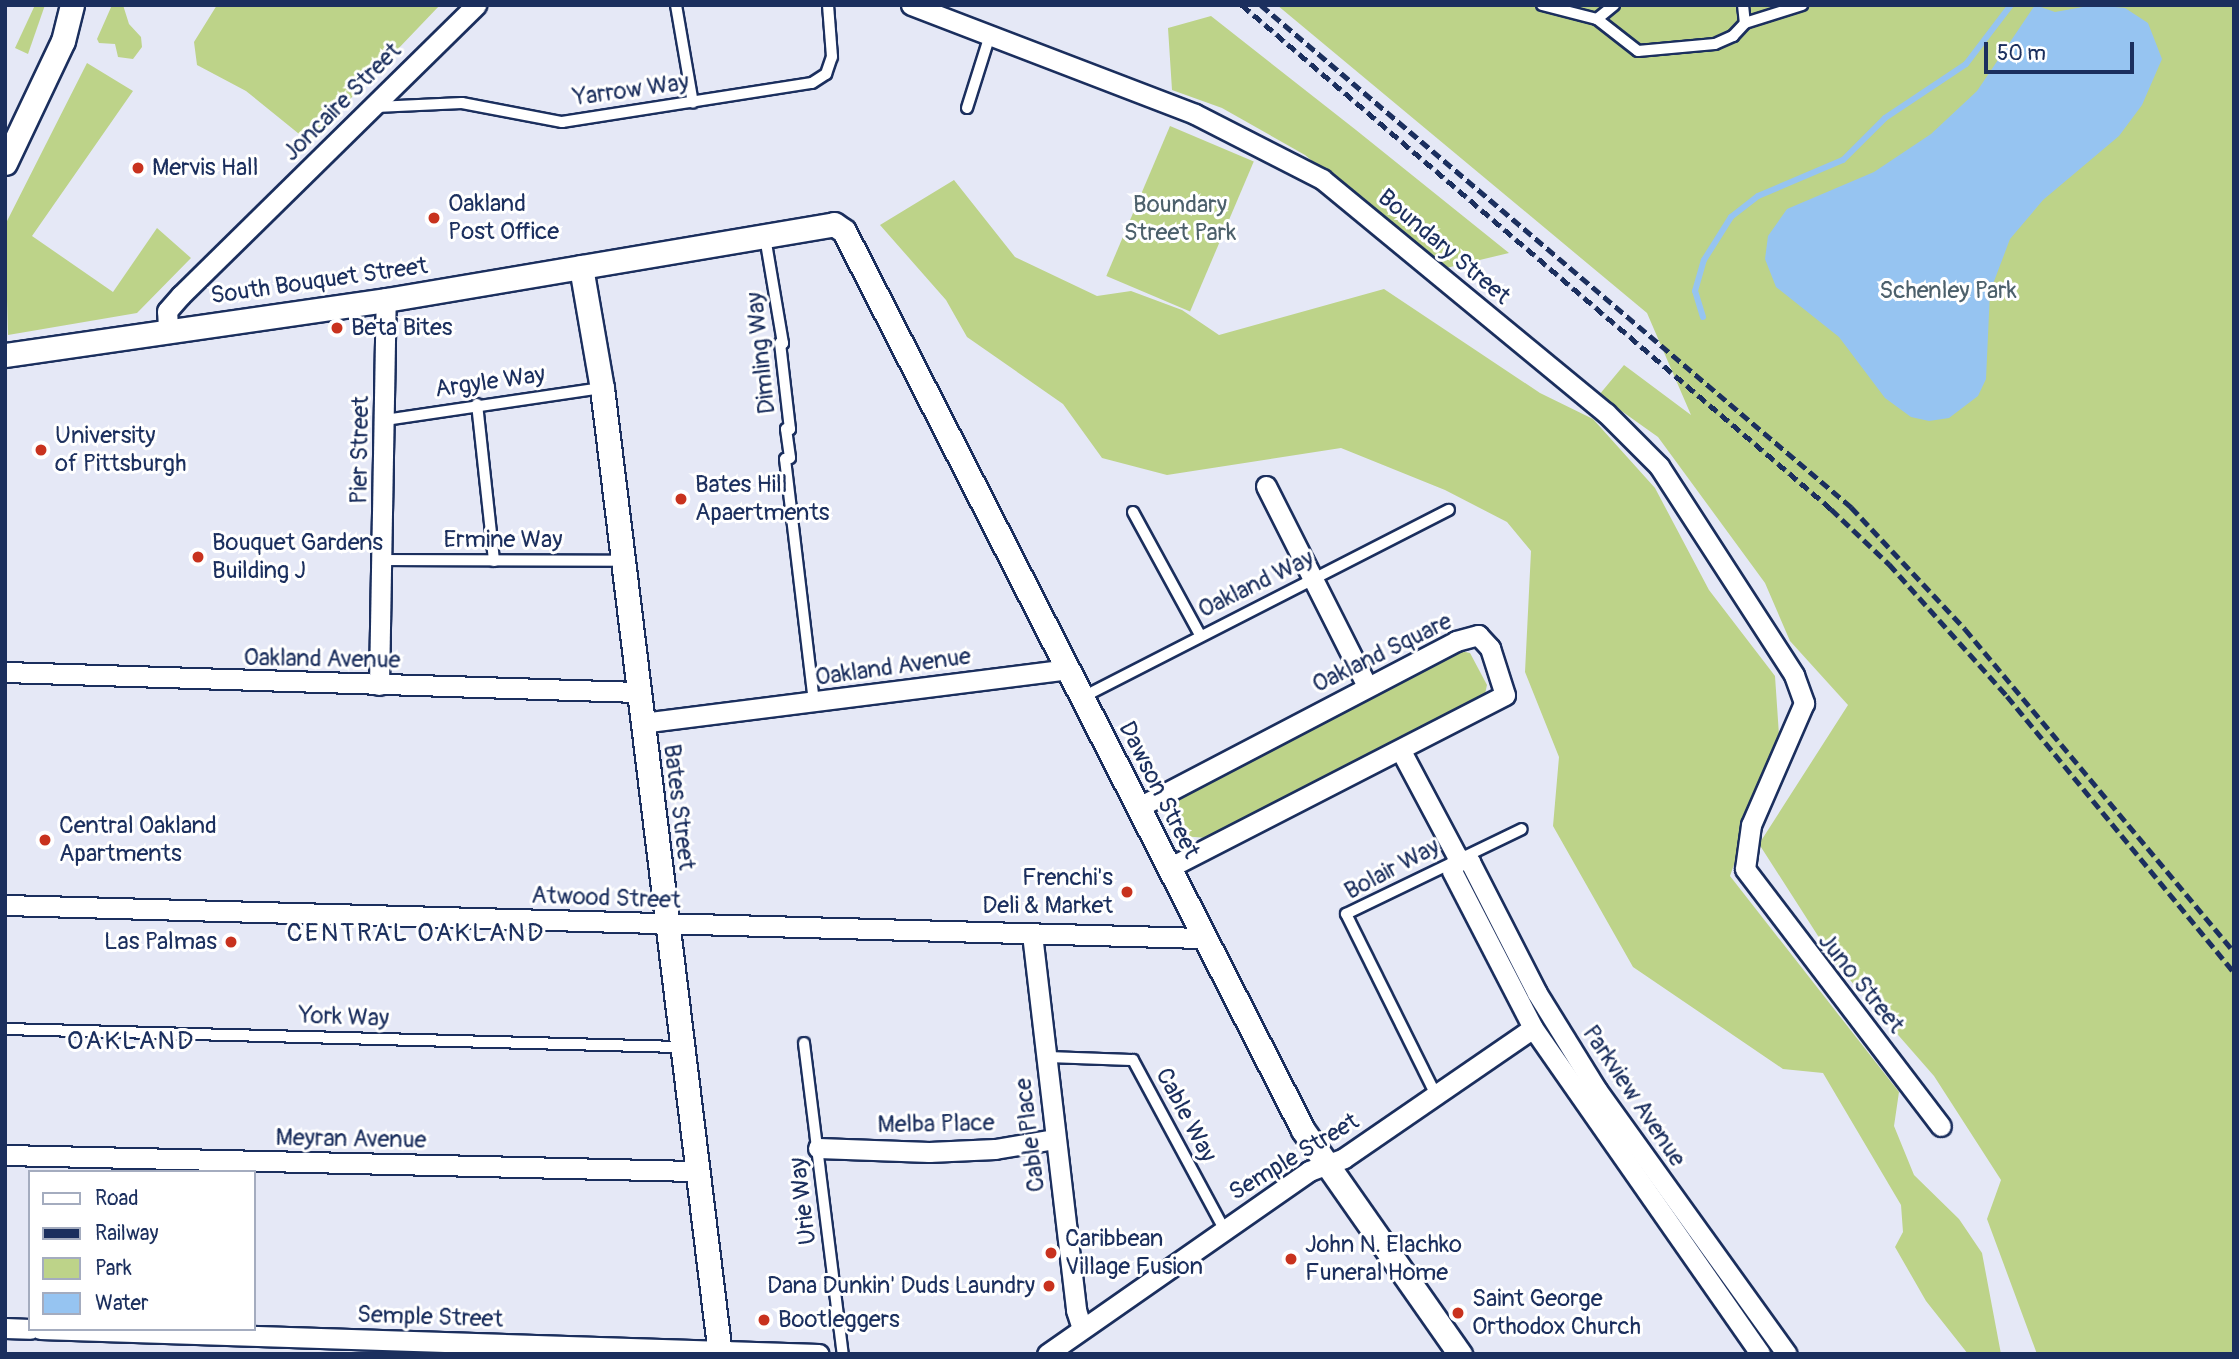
<!DOCTYPE html>
<html>
<head>
<meta charset="utf-8">
<style>
	body { margin:0 }
	#map { position:relative; width:2239px; height:1359px; overflow:hidden; background:#e5e8f6; font-family:Pangolin,sans-serif }
	div>[style] { position:absolute }
	.green>* { inset:0; background:#bdd389; transform-origin:0 0 }
	.water>* { inset:0; background:#96c4f1 }
	.stream>* { height:6px; margin:-3px; padding:0 3px; transform-origin:3px; border-radius:3px; background:#96c4f1 }
	.roads { filter:drop-shadow(2px 0 #1b2f5e) drop-shadow(-2px 0 #1b2f5e) drop-shadow(0 2px #1b2f5e) drop-shadow(0 -2px #1b2f5e) }
	.service>* { height:10px; margin:-5px; padding:0 5px; transform-origin:5px; border-radius:5px; background:#fff }
	.minor>* { height:19px; margin:-9.5px; padding:0 9.5px; transform-origin:9.5px; border-radius:9.5px; background:#fff }
	.tertiary>* { height:23px; margin:-11.5px; padding:0 11.5px; transform-origin:11.5px; border-radius:11.5px; background:#fff }
	.rail>* { height:5px; margin-top:-2.5px; transform-origin:0; background:repeating-linear-gradient(90deg,#1b2f5e 0 10px,transparent 0 15px) }
	.dots>* { width:19px; height:19px; translate:-50% -50%; box-sizing:border-box; border:4px solid #fff; border-radius:50% }
	span { translate:-50% -50%; white-space:nowrap; text-align:center; line-height:1.15; -webkit-text-stroke:6px #fff; paint-order:stroke }
	.street-label { font-size:24px; color:#1b2f5e }
	.poi-label { font-size:24px; color:#1b2f5e }
	.left { translate:0 -50%; text-align:left }
	.right { translate:-100% -50%; text-align:right }
	.park-label { font-size:24px; color:#4c606b }
	.neighbourhood-label { font-size:26px; color:#1b2f5e; letter-spacing:2px }
	.frame { position:absolute; inset:0; border:7px solid #1b2f5e; pointer-events:none }
	.legend { position:absolute; left:28px; top:1170px; width:228px; height:161px; box-sizing:border-box; background:#fff; border:2px solid #a4acbf; margin:0; padding:9px 12px; list-style:none; font-size:21px; color:#1b2f5e }
	.legend li { display:flex; align-items:center; gap:14px; height:35px }
	.legend b { width:35px; border:2px solid #a4acbf }
	.scale { position:absolute; left:1984px; top:42px; width:150px; height:32px; box-sizing:border-box; border:4px solid #1b2f5e; border-top:0; padding-left:9px; font-size:21px; line-height:24px; white-space:nowrap; color:#1b2f5e; -webkit-text-stroke:5px #fff; paint-order:stroke }
</style>
</head>
<body>
<div id="map">
	<div class="green">
		<i style="clip-path:polygon(35px 5px,45px 5px,28px 54px,15px 48px)"></i>
		<i style="clip-path:polygon(112px 5px,123px 5px,129px 24px,141px 37px,142px 47px,133px 59px,118px 57px,115px 44px,99px 43px,97px 39px)"></i>
		<i style="clip-path:polygon(217px 5px,440px 5px,309px 142px,246px 91px,197px 65px,194px 42px)"></i>
		<i style="clip-path:polygon(1277px 5px,2234px 5px,2234px 1354px,2037px 1354px,1987px 1219px,2001px 1180px,1934px 1076px,1836px 964px,1759px 844px,1848px 705px,1790px 641px,1765px 583px,1658px 437px,1599px 395px,1624px 365px,1691px 415px,1647px 313px)"></i>
		<i style="clip-path:polygon(1211px 16px,1356px 130px,1509px 253px,1442px 269px,1305px 155px,1222px 108px,1172px 90px,1168px 28px)"></i>
		<i style="clip-path:polygon(87px 63px,133px 91px,32px 236px,113px 292px,157px 228px,191px 258px,137px 313px,8px 335px,5px 225px)"></i>
		<i style="left:1170px;top:126px;width:91px;height:163px;rotate:23deg"></i>
		<i style="clip-path:polygon(954px 180px,1015px 257px,1097px 296px,1131px 291px,1182px 310px,1219px 335px,1384px 289px,1540px 393px,1593px 419px,1655px 488px,1709px 590px,1775px 676px,1779px 735px,1730px 876px,1899px 1092px,1894px 1126px,1914px 1175px,1959px 1219px,1982px 1253px,2001px 1354px,1968px 1354px,1926px 1301px,1895px 1247px,1903px 1232px,1901px 1205px,1823px 1073px,1783px 1069px,1633px 967px,1553px 826px,1559px 757px,1525px 672px,1531px 551px,1507px 522px,1445px 490px,1341px 448px,1167px 475px,1102px 458px,1063px 404px,967px 337px,946px 300px,880px 225px)"></i>
		<i style="clip-path:polygon(1461px 651px,1470px 653px,1487px 685px,1485px 694px,1475px 701px,1207px 838px,1181px 836px,1174px 825px,1174px 800px)"></i>
	</div>
	<div class="water">
		<i style="clip-path:polygon(2035px 5px,2055px 12px,2094px 5px,2125px 8px,2148px 23px,2162px 59px,2142px 105px,2119px 136px,2043px 200px,2010px 239px,1990px 292px,1986px 379px,1978px 396px,1949px 418px,1929px 421px,1911px 417px,1885px 398px,1839px 337px,1776px 287px,1765px 259px,1768px 236px,1787px 209px,1874px 172px,1931px 134px,1977px 91px)"></i>
	</div>
	<div class="stream">
		<i style="left:1703px;top:317px;width:27px;rotate:-107deg"></i>
		<i style="left:1695px;top:291px;width:32px;rotate:-74deg"></i>
		<i style="left:1704px;top:260px;width:51px;rotate:-57.9deg"></i>
		<i style="left:1731px;top:217px;width:34px;rotate:-38deg"></i>
		<i style="left:1758px;top:196px;width:92px;rotate:-23deg"></i>
		<i style="left:1843px;top:160px;width:59px;rotate:-45deg"></i>
		<i style="left:1885px;top:118px;width:97px;rotate:-33.7deg"></i>
		<i style="left:1966px;top:64px;width:74px;rotate:-52.7deg"></i>
	</div>
	<div class="roads">
		<div class="service">
			<i style="left:676px;top:5px;width:99px;rotate:80.2deg"></i>
			<i style="left:1542px;top:5px;width:57px;rotate:14.3deg"></i>
			<i style="left:1597px;top:19px;width:52px;rotate:38deg"></i>
			<i style="left:1638px;top:51px;width:77px;rotate:-5.2deg"></i>
			<i style="left:1715px;top:44px;width:20px;rotate:-24deg"></i>
			<i style="left:1733px;top:36px;width:18px;rotate:-47deg"></i>
			<i style="left:1745px;top:23px;width:60px;rotate:-17.5deg"></i>
			<i style="left:1743px;top:5px;width:18px;rotate:84deg"></i>
			<i style="left:1597px;top:19px;width:22px;rotate:-39deg"></i>
			<i style="left:376px;top:107px;width:86px;rotate:-2.7deg"></i>
			<i style="left:462px;top:103px;width:102px;rotate:10.8deg"></i>
			<i style="left:562px;top:122px;width:253px;rotate:-8.9deg"></i>
			<i style="left:812px;top:83px;width:17px;rotate:-33deg"></i>
			<i style="left:826px;top:74px;width:18px;rotate:-71deg"></i>
			<i style="left:832px;top:57px;width:52px;rotate:-94.4deg"></i>
			<i style="left:967px;top:108px;width:77px;rotate:-72.5deg"></i>
			<i style="left:765px;top:237px;width:108px;rotate:80.4deg"></i>
			<i style="left:783px;top:343px;width:3px;rotate:180deg"></i>
			<i style="left:780px;top:343px;width:87px;rotate:83.4deg"></i>
			<i style="left:790px;top:429px;width:4px;rotate:180deg"></i>
			<i style="left:786px;top:429px;width:29px;rotate:82deg"></i>
			<i style="left:790px;top:458px;width:5px;rotate:169deg"></i>
			<i style="left:785px;top:459px;width:245px;rotate:83.2deg"></i>
			<i style="left:477px;top:404px;width:158px;rotate:83.8deg"></i>
			<i style="left:385px;top:420px;width:219px;rotate:-8.4deg"></i>
			<i style="left:1133px;top:512px;width:140px;rotate:61.4deg"></i>
			<i style="left:381px;top:560px;width:241px;rotate:0.2deg"></i>
			<i style="left:1083px;top:697px;width:411px;rotate:-27.1deg"></i>
			<i style="left:5px;top:1029px;width:676px;rotate:1.53deg"></i>
			<i style="left:804px;top:1043px;width:313px;rotate:82.9deg"></i>
			<i style="left:1046px;top:1057px;width:87px;rotate:2deg"></i>
			<i style="left:1133px;top:1060px;width:192px;rotate:61.7deg"></i>
			<i style="left:1435px;top:1093px;width:200px;rotate:-116.4deg"></i>
			<i style="left:1346px;top:914px;width:195px;rotate:-25.8deg"></i>
		</div>
		<div class="minor">
			<i style="left:911px;top:5px;width:304px;rotate:21deg"></i>
			<i style="left:1195px;top:114px;width:143px;rotate:27.1deg"></i>
			<i style="left:1322px;top:179px;width:368px;rotate:39.5deg"></i>
			<i style="left:1606px;top:413px;width:75px;rotate:45deg"></i>
			<i style="left:1659px;top:466px;width:249px;rotate:57.1deg"></i>
			<i style="left:1794px;top:675px;width:30px;rotate:70deg"></i>
			<i style="left:1804px;top:703px;width:133px;rotate:113.5deg"></i>
			<i style="left:1751px;top:825px;width:44px;rotate:97.8deg"></i>
			<i style="left:1745px;top:869px;width:323px;rotate:52.7deg"></i>
			<i style="left:168px;top:328px;width:17px;rotate:-93deg"></i>
			<i style="left:167px;top:311px;width:21px;rotate:-49deg"></i>
			<i style="left:181px;top:295px;width:414px;rotate:-44.5deg"></i>
			<i style="left:1266px;top:486px;width:224px;rotate:63.2deg"></i>
			<i style="left:5px;top:672px;width:634px;rotate:1.81deg"></i>
			<i style="left:379px;top:685px;width:385px;rotate:-89deg"></i>
			<i style="left:642px;top:723px;width:429px;rotate:-7.2deg"></i>
			<i style="left:1401px;top:751px;width:121px;rotate:62deg"></i>
			<i style="left:1458px;top:858px;width:13px;rotate:18deg"></i>
			<i style="left:1470px;top:862px;width:147px;rotate:62.9deg"></i>
			<i style="left:1537px;top:993px;width:114px;rotate:58.3deg"></i>
			<i style="left:1597px;top:1090px;width:325px;rotate:54.3deg"></i>
			<i style="left:1139px;top:807px;width:358px;rotate:-27.6deg"></i>
			<i style="left:1456px;top:641px;width:23px;rotate:-15deg"></i>
			<i style="left:1478px;top:635px;width:18px;rotate:47deg"></i>
			<i style="left:1490px;top:648px;width:49px;rotate:72.3deg"></i>
			<i style="left:1505px;top:695px;width:377px;rotate:152.8deg"></i>
			<i style="left:1458px;top:858px;width:14px;rotate:115deg"></i>
			<i style="left:1452px;top:871px;width:177px;rotate:62.7deg"></i>
			<i style="left:1533px;top:1028px;width:397px;rotate:55.1deg"></i>
			<i style="left:5px;top:905px;width:1199px;rotate:1.58deg"></i>
			<i style="left:1032px;top:934px;width:379px;rotate:83.3deg"></i>
			<i style="left:1076px;top:1310px;width:19px;rotate:72deg"></i>
			<i style="left:818px;top:1148px;width:111px;rotate:2.1deg"></i>
			<i style="left:929px;top:1152px;width:66px;rotate:-2.6deg"></i>
			<i style="left:995px;top:1149px;width:61px;rotate:-9.5deg"></i>
			<i style="left:5px;top:1155px;width:690px;rotate:1.33deg"></i>
			<i style="left:5px;top:1328px;width:25px;rotate:2deg"></i>
			<i style="left:40px;top:1329px;width:779px;rotate:1.84deg"></i>
			<i style="left:1047px;top:1354px;width:320px;rotate:-34.9deg"></i>
			<i style="left:1309px;top:1171px;width:37px;rotate:-20deg"></i>
			<i style="left:1344px;top:1158px;width:229px;rotate:-34.5deg"></i>
		</div>
		<div class="tertiary">
			<i style="left:5px;top:163px;width:135px;rotate:-64.6deg"></i>
			<i style="left:63px;top:41px;width:37px;rotate:-76deg"></i>
			<i style="left:581px;top:267px;width:123px;rotate:80.2deg"></i>
			<i style="left:602px;top:388px;width:973px;rotate:83.04deg"></i>
			<i style="left:5px;top:355px;width:385px;rotate:-8.2deg"></i>
			<i style="left:386px;top:300px;width:454px;rotate:-9.6deg"></i>
			<i style="left:834px;top:224px;width:12px;rotate:35deg"></i>
			<i style="left:844px;top:231px;width:1009px;rotate:62.95deg"></i>
			<i style="left:1303px;top:1130px;width:274px;rotate:55deg"></i>
		</div>
	</div>
	<div class="rail">
		<i style="left:1242px;top:5px;width:775px;rotate:40.55deg"></i>
		<i style="left:1831px;top:509px;width:80px;rotate:43.5deg"></i>
		<i style="left:1889px;top:564px;width:177px;rotate:48.2deg"></i>
		<i style="left:2007px;top:696px;width:357px;rotate:50.6deg"></i>
		<i style="left:1261px;top:5px;width:775px;rotate:40.39deg"></i>
		<i style="left:1851px;top:507px;width:167px;rotate:46.9deg"></i>
		<i style="left:1965px;top:629px;width:420px;rotate:50.2deg"></i>
	</div>
	<div class="dots">
		<i style="left:138px;top:168px;background:#c8321e"></i>
		<i style="left:434px;top:218px;background:#c8321e"></i>
		<i style="left:337px;top:328px;background:#c8321e"></i>
		<i style="left:41px;top:450px;background:#c8321e"></i>
		<i style="left:681px;top:499px;background:#c8321e"></i>
		<i style="left:198px;top:557px;background:#c8321e"></i>
		<i style="left:45px;top:840px;background:#c8321e"></i>
		<i style="left:1127px;top:892px;background:#c8321e"></i>
		<i style="left:231px;top:942px;background:#c8321e"></i>
		<i style="left:1051px;top:1253px;background:#c8321e"></i>
		<i style="left:1291px;top:1259px;background:#c8321e"></i>
		<i style="left:1049px;top:1286px;background:#c8321e"></i>
		<i style="left:1458px;top:1313px;background:#c8321e"></i>
		<i style="left:764px;top:1320px;background:#c8321e"></i>
	</div>
	<div class="street-label">
		<span style="left:631px;top:90px;rotate:-8deg">Yarrow Way</span>
		<span style="left:342px;top:102px;rotate:-45deg">Joncaire Street</span>
		<span style="left:1444px;top:247px;rotate:40deg">Boundary Street</span>
		<span style="left:319px;top:281px;rotate:-8deg">South Bouquet Street</span>
		<span style="left:761px;top:353px;rotate:-96deg">Dimling Way</span>
		<span style="left:490px;top:382px;rotate:-8deg">Argyle Way</span>
		<span style="left:360px;top:450px;rotate:-89deg">Pier Street</span>
		<span style="left:503px;top:540px">Ermine Way</span>
		<span style="left:1256px;top:584px;rotate:-26deg">Oakland Way</span>
		<span style="left:1382px;top:653px;rotate:-26deg">Oakland Square</span>
		<span style="left:322px;top:659px;rotate:1deg">Oakland Avenue</span>
		<span style="left:893px;top:667px;rotate:-8deg">Oakland Avenue</span>
		<span style="left:1159px;top:790px;rotate:63deg">Dawson Street</span>
		<span style="left:679px;top:807px;rotate:83deg">Bates Street</span>
		<span style="left:1392px;top:869px;rotate:-28deg">Bolair Way</span>
		<span style="left:606px;top:898px;rotate:2deg">Atwood Street</span>
		<span style="left:1861px;top:983px;rotate:51deg">Juno Street</span>
		<span style="left:344px;top:1017px;rotate:2deg">York Way</span>
		<span style="left:1634px;top:1096px;rotate:56deg">Parkview Avenue</span>
		<span style="left:1186px;top:1115px;rotate:62deg">Cable Way</span>
		<span style="left:936px;top:1124px;rotate:-1deg">Melba Place</span>
		<span style="left:1030px;top:1135px;rotate:-97deg">Cable Place</span>
		<span style="left:351px;top:1139px;rotate:1deg">Meyran Avenue</span>
		<span style="left:1294px;top:1157px;rotate:-31deg">Semple Street</span>
		<span style="left:803px;top:1201px;rotate:-97deg">Urie Way</span>
		<span style="left:430px;top:1317px;rotate:2deg">Semple Street</span>
	</div>
	<div class="poi-label">
		<span class="left" style="left:152px;top:168px">Mervis Hall</span>
		<span class="left" style="left:448px;top:218px">Oakland<br>Post Office</span>
		<span class="left" style="left:351px;top:328px">Beta Bites</span>
		<span class="left" style="left:55px;top:450px">University<br>of Pittsburgh</span>
		<span class="left" style="left:695px;top:499px">Bates Hill<br>Apaertments</span>
		<span class="left" style="left:212px;top:557px">Bouquet Gardens<br>Building J</span>
		<span class="left" style="left:59px;top:840px">Central Oakland<br>Apartments</span>
		<span class="right" style="left:1113px;top:892px">Frenchi's<br>Deli &amp; Market</span>
		<span class="right" style="left:217px;top:942px">Las Palmas</span>
		<span class="left" style="left:1065px;top:1253px">Caribbean<br>Village Fusion</span>
		<span class="left" style="left:1305px;top:1259px">John N. Elachko<br>Funeral Home</span>
		<span class="right" style="left:1035px;top:1286px">Dana Dunkin' Duds Laundry</span>
		<span class="left" style="left:1472px;top:1313px">Saint George<br>Orthodox Church</span>
		<span class="left" style="left:778px;top:1320px">Bootleggers</span>
	</div>
	<div class="park-label">
		<span style="left:1180px;top:219px">Boundary<br>Street Park</span>
		<span style="left:1948px;top:291px">Schenley Park</span>
	</div>
	<div class="neighbourhood-label">
		<span style="left:416px;top:934px">CENTRAL OAKLAND</span>
		<span style="left:131px;top:1042px">OAKLAND</span>
	</div>
	<div class="frame"></div>
	<ul class="legend">
	<li><b style="height:9px;background:#fff"></b>Road</li>
	<li><b style="height:9px;background:#1b2f5e"></b>Railway</li>
	<li><b style="height:19px;background:#bdd389"></b>Park</li>
	<li><b style="height:19px;background:#96c4f1"></b>Water</li>
	</ul>
	<div class="scale">50 m</div>
</div>
</body>
</html>
